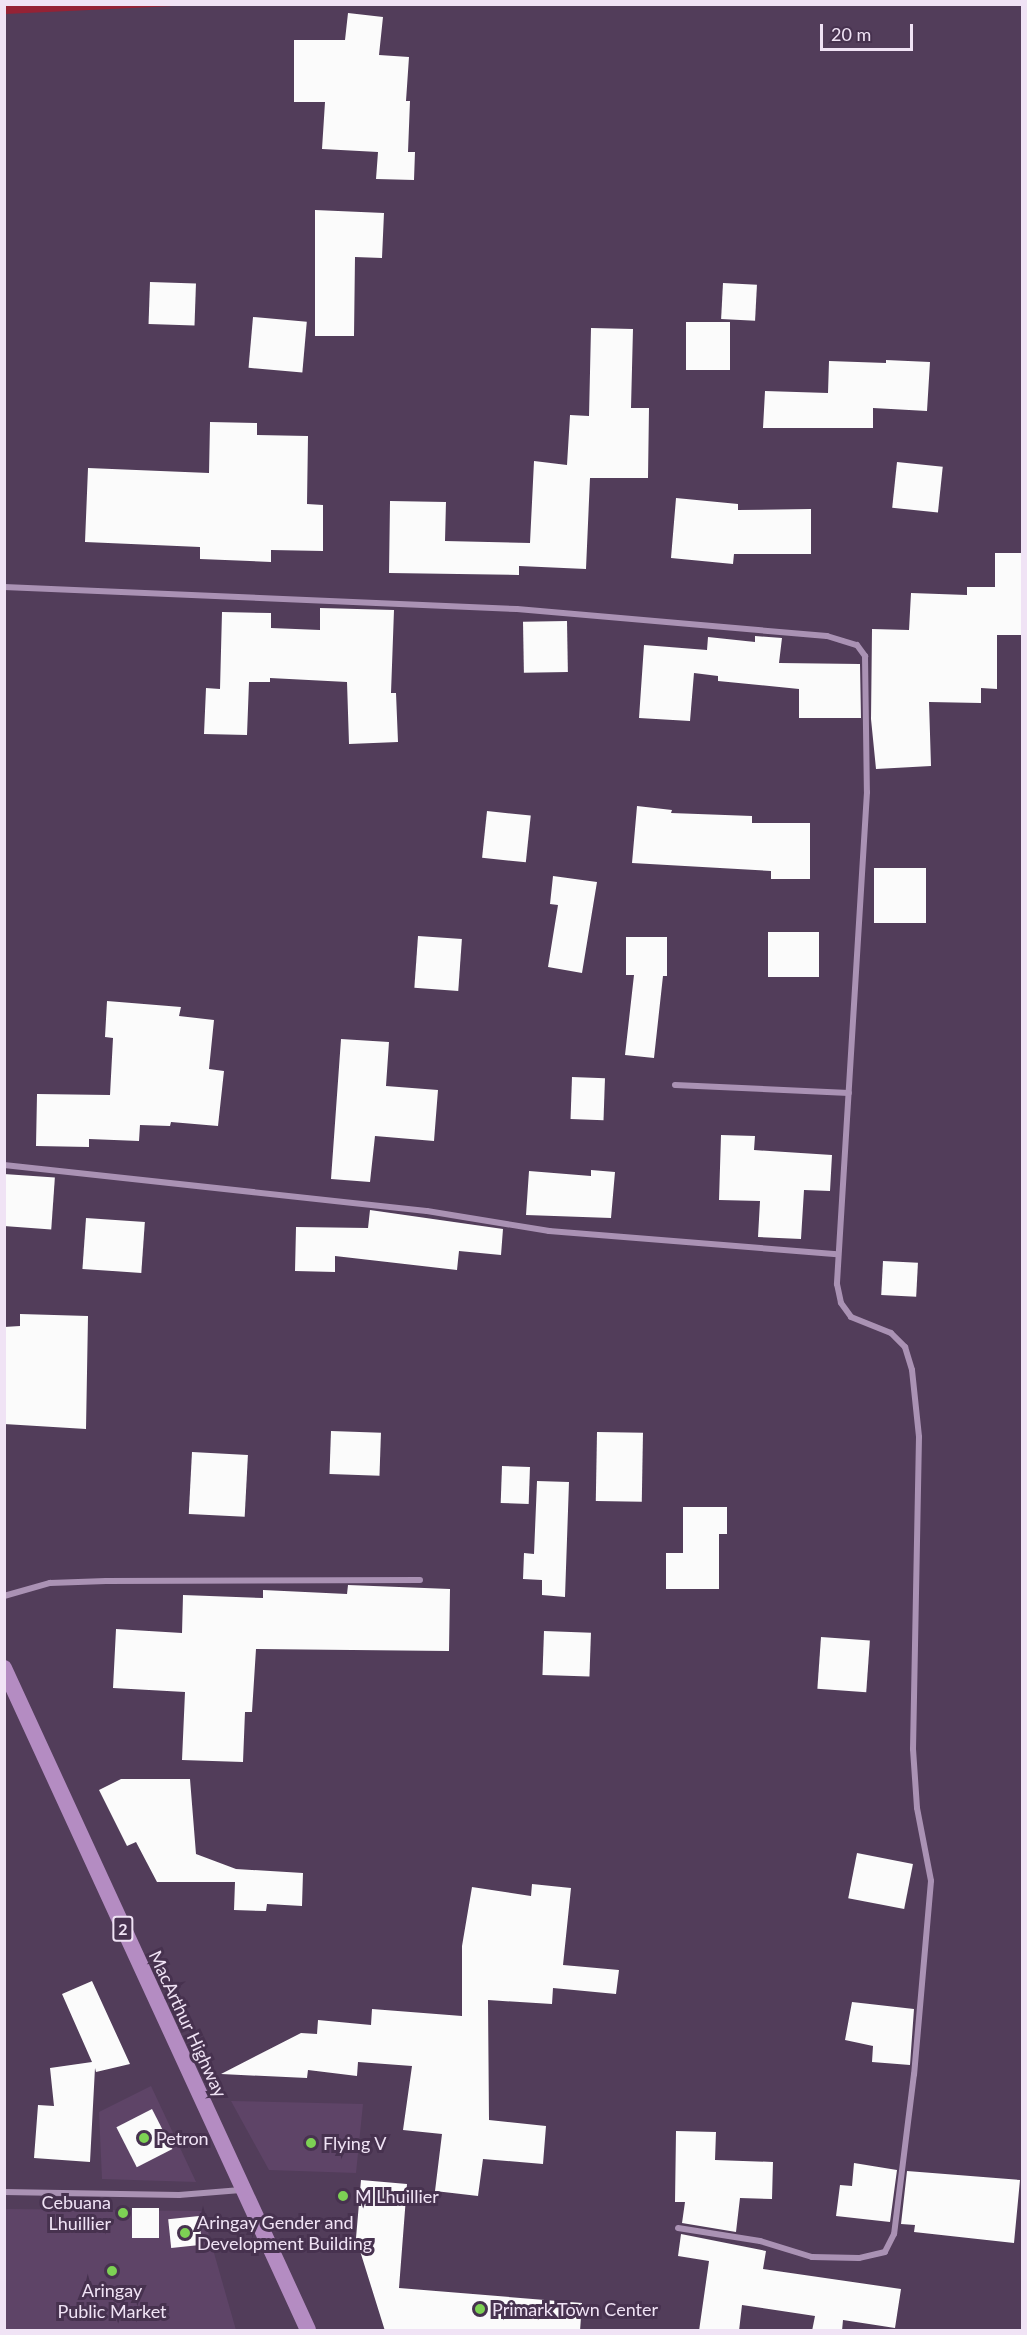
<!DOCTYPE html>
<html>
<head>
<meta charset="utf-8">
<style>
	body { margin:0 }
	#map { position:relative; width:1027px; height:2335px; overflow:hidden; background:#523d5a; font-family:Lato,sans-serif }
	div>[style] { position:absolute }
	.built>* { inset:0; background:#5e4467 }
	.green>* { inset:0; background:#952235 }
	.building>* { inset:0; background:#fbfbfb; transform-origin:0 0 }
	.minor>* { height:6px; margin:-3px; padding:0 3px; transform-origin:3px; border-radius:3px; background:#aa92b4 }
	.trunk>* { height:16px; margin:-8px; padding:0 8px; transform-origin:8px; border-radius:8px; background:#b48cc2 }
	.dots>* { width:16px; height:16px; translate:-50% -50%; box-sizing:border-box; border:3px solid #47324f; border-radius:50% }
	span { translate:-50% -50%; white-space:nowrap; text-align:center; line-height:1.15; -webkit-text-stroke:6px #47324f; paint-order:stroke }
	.shield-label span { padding:2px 4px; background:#47324f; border:2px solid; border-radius:4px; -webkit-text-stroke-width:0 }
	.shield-label { font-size:16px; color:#f0e3f5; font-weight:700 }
	.street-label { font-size:18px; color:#f0e3f5 }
	.poi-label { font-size:18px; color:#f0e3f5 }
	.left { translate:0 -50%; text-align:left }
	.right { translate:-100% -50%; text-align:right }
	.frame { position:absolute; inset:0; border:6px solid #f0e3f5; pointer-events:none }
	.scale { position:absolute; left:820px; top:24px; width:93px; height:27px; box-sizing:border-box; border:3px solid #f0e3f5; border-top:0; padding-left:8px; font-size:18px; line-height:21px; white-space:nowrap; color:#f0e3f5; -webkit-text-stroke:4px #47324f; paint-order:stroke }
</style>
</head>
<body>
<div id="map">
	<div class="built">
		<i style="clip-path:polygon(151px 2086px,196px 2182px,102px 2179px,99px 2112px)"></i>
		<i style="clip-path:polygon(231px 2101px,363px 2104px,356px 2173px,269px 2170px)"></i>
		<i style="clip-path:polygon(5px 2209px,202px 2211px,236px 2330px,5px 2330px)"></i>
	</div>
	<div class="green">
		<i style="clip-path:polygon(5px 4px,195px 4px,195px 5px,5px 14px)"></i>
	</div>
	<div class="building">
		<i style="clip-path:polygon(348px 13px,383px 17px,379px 55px,409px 57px,406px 101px,410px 101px,408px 152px,415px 152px,414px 180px,376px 179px,378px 152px,322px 149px,325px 102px,294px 102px,294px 40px,345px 40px)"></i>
		<i style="clip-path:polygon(315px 210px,384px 213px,382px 258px,355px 257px,354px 336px,315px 336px)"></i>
		<i style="left:150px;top:282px;width:46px;height:42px;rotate:2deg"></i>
		<i style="left:723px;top:283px;width:34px;height:36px;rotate:3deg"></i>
		<i style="left:253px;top:317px;width:54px;height:51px;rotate:5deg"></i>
		<i style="left:686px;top:322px;width:44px;height:48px"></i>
		<i style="clip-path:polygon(591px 328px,633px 329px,631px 408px,649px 408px,648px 478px,590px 478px,586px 569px,519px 566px,519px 575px,389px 573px,390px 501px,446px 502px,445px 541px,530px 543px,534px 461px,567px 465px,570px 415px,589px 416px)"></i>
		<i style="clip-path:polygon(886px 360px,930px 362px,927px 411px,873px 408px,873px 428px,763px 428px,765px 391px,828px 393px,829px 361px,886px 363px)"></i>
		<i style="clip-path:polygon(210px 422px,257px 423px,257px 435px,308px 436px,307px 504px,323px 505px,323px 551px,271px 550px,271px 562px,200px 559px,200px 547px,85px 542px,88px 468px,209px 473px)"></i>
		<i style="left:897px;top:462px;width:46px;height:46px;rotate:6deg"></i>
		<i style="clip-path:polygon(676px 498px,738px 504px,738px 510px,811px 509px,811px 554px,734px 554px,733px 564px,671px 558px)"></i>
		<i style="clip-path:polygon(995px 553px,1023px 553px,1023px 635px,997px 635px,997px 689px,981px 688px,981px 703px,929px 702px,931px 766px,876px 769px,871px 719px,872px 629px,909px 630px,911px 593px,967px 595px,967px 587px,995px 587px)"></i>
		<i style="clip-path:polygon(320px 608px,394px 610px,391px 693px,396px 693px,398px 742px,349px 744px,347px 682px,270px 678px,270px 682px,249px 682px,247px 735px,204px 734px,206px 688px,220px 689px,222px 612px,271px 613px,271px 628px,320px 630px)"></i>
		<i style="left:567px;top:621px;width:51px;height:44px;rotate:89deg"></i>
		<i style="clip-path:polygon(755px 636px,782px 638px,779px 663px,860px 664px,861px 718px,799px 718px,799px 689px,718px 681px,718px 676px,694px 673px,690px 721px,639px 718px,644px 645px,707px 650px,708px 637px,755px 642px)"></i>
		<i style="clip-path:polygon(637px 806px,672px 810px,671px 813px,752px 816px,752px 823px,810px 823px,810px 879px,771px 879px,771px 871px,632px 863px)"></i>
		<i style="left:487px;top:811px;width:44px;height:47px;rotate:6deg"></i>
		<i style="left:926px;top:868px;width:55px;height:52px;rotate:90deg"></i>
		<i style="clip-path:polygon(553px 876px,597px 882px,582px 973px,548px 967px,558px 905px,550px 904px)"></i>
		<i style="left:768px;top:932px;width:51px;height:45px"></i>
		<i style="left:418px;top:936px;width:44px;height:52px;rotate:4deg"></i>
		<i style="clip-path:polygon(626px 937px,667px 937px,667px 976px,663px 976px,654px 1058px,625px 1055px,634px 975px,626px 975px)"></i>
		<i style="clip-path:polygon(107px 1001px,181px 1007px,179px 1016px,214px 1020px,209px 1069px,224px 1071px,218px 1126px,171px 1122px,170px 1126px,140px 1125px,139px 1141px,89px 1139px,89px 1147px,36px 1146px,37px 1094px,110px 1095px,113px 1038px,105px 1037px)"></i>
		<i style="clip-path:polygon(341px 1039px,389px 1042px,386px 1086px,438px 1090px,434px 1141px,375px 1136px,370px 1182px,331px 1179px)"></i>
		<i style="left:572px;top:1077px;width:33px;height:42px;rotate:2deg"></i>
		<i style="clip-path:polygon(721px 1135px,755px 1136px,754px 1150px,832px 1155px,830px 1191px,804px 1190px,801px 1239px,758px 1237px,760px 1201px,719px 1200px)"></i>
		<i style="clip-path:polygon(591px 1170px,615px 1172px,611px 1218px,526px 1215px,529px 1171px,591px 1176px)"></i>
		<i style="left:4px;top:1174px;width:51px;height:52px;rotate:4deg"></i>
		<i style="clip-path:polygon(370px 1210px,503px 1229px,501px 1255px,459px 1251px,457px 1270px,335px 1256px,335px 1272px,295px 1271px,296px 1227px,368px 1228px)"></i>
		<i style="left:86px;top:1218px;width:59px;height:51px;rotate:4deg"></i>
		<i style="left:883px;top:1261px;width:35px;height:34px;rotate:3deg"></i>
		<i style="clip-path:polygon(20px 1314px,88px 1316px,86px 1429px,4px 1424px,4px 1327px,20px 1326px)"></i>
		<i style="left:331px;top:1431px;width:50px;height:43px;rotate:2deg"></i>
		<i style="left:597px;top:1432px;width:46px;height:69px;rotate:1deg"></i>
		<i style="left:192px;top:1452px;width:56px;height:62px;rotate:3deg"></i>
		<i style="left:502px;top:1466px;width:28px;height:37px;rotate:2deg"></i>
		<i style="clip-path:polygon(537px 1481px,569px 1482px,565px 1597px,542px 1595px,542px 1580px,523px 1579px,524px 1553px,534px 1554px)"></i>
		<i style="clip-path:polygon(683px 1507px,727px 1507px,727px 1534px,719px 1534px,719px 1589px,666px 1589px,666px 1553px,683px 1553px)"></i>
		<i style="clip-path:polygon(348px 1585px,450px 1589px,449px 1651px,256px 1649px,252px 1712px,245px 1712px,243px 1762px,182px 1760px,185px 1692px,113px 1688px,116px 1629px,182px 1633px,183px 1595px,263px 1598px,263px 1590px,347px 1594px)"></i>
		<i style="left:544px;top:1631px;width:47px;height:44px;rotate:2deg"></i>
		<i style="left:821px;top:1637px;width:49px;height:52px;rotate:4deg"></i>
		<i style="clip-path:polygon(121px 1779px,190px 1779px,196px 1854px,236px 1869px,303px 1873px,302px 1906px,267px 1904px,266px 1911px,234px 1910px,235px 1882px,157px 1882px,136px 1842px,127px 1846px,99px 1790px)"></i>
		<i style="left:857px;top:1853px;width:57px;height:46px;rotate:11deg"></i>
		<i style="clip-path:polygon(532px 1884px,571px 1888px,563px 1965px,619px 1970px,616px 1994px,553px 1988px,552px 2004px,488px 2000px,489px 2120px,546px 2126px,543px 2164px,483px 2159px,478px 2196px,435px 2191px,442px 2134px,403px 2130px,412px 2066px,358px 2062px,357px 2076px,308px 2070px,307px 2078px,221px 2074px,301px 2033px,317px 2034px,318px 2020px,371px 2025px,372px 2009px,462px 2016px,462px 1946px,472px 1887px,531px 1896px)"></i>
		<i style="clip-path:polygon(92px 1981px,130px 2064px,96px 2072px,95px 2068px,90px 2162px,34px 2158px,38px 2105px,54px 2106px,50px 2068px,92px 2062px,62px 1994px)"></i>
		<i style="clip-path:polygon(852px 2002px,914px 2009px,910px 2065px,872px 2062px,873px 2046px,845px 2040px)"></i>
		<i style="left:152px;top:2109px;width:45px;height:40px;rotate:63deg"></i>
		<i style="clip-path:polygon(676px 2131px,716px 2132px,715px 2160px,773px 2162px,772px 2199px,740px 2198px,736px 2232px,682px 2223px,685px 2202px,675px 2202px)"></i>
		<i style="clip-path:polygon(854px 2163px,897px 2170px,890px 2222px,836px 2216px,840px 2185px,852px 2186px)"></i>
		<i style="clip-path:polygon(907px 2171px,1020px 2180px,1014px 2243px,914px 2232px,915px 2225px,901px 2224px)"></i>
		<i style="clip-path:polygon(361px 2180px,407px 2184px,399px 2288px,582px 2303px,580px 2331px,385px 2331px,356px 2238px)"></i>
		<i style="left:132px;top:2208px;width:27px;height:30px"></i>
		<i style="left:199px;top:2216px;width:29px;height:31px;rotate:84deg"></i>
		<i style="clip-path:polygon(681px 2234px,766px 2251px,763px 2269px,901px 2289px,895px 2328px,843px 2320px,842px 2331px,812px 2331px,815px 2316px,742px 2305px,739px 2331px,699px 2331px,709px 2261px,678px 2256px)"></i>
	</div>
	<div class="minor">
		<i style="left:4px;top:587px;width:513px;rotate:2.46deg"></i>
		<i style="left:517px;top:609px;width:311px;rotate:5deg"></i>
		<i style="left:827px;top:636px;width:31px;rotate:17deg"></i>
		<i style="left:857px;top:645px;width:14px;rotate:54deg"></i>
		<i style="left:865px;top:656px;width:136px;rotate:89.2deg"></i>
		<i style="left:867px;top:792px;width:493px;rotate:93.5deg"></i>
		<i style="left:837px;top:1284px;width:19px;rotate:78deg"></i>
		<i style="left:841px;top:1303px;width:17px;rotate:54deg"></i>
		<i style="left:851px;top:1317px;width:43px;rotate:21.8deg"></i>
		<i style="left:891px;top:1333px;width:20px;rotate:45deg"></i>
		<i style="left:905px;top:1347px;width:24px;rotate:73deg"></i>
		<i style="left:912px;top:1370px;width:67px;rotate:84deg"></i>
		<i style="left:919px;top:1437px;width:312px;rotate:91.1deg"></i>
		<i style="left:913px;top:1749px;width:59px;rotate:86.1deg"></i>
		<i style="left:917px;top:1808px;width:74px;rotate:79.1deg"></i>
		<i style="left:931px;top:1881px;width:194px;rotate:95deg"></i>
		<i style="left:914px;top:2074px;width:161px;rotate:97.1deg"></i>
		<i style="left:894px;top:2234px;width:20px;rotate:117deg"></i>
		<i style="left:885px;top:2252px;width:27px;rotate:167deg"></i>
		<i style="left:859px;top:2258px;width:47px;rotate:-178.8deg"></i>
		<i style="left:812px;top:2257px;width:54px;rotate:-162.9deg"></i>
		<i style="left:760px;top:2241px;width:83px;rotate:-171deg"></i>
		<i style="left:675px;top:1085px;width:174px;rotate:2.6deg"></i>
		<i style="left:4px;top:1165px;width:425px;rotate:6.2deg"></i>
		<i style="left:427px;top:1211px;width:124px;rotate:9.3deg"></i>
		<i style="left:549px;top:1231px;width:289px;rotate:4.6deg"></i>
		<i style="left:4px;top:1596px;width:48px;rotate:-15.8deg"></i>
		<i style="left:50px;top:1583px;width:56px;rotate:-2deg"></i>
		<i style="left:106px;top:1581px;width:314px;rotate:-0.2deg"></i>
		<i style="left:4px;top:2192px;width:175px;rotate:1deg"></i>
		<i style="left:179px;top:2195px;width:62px;rotate:-4.6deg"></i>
	</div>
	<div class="trunk">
		<i style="left:4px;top:1668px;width:728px;rotate:65.33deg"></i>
	</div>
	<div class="dots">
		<i style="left:144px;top:2138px;background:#7dd154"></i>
		<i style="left:311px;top:2143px;background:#7dd154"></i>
		<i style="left:343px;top:2196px;background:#7dd154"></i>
		<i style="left:123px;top:2213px;background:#7dd154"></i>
		<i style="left:185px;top:2233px;background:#7dd154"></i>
		<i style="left:112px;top:2271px;background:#7dd154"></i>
		<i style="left:480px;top:2309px;background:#7dd154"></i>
	</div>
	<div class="shield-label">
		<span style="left:123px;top:1929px">2</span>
	</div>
	<div class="street-label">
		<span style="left:188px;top:2024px;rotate:65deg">MacArthur Highway</span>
	</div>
	<div class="poi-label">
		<span class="left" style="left:156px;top:2138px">Petron</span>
		<span class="left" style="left:323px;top:2143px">Flying V</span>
		<span class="left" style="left:355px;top:2196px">M Lhuillier</span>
		<span class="right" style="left:111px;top:2213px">Cebuana<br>Lhuillier</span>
		<span class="left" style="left:197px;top:2233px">Aringay Gender and<br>Development Building</span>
		<span style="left:112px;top:2301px">Aringay<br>Public Market</span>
		<span class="left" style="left:492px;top:2309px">Primark Town Center</span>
	</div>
	<div class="frame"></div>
	<div class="scale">20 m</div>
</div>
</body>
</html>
